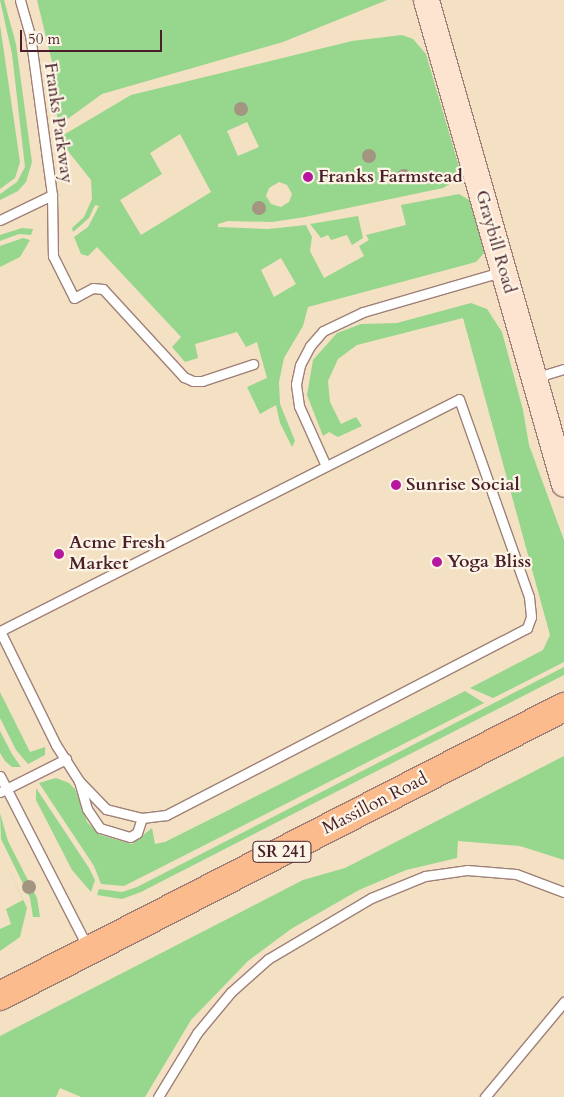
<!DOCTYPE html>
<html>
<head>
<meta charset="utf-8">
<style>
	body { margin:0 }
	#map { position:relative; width:564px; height:1097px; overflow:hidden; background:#f4e1c4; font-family:Cardo,serif }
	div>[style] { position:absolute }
	.green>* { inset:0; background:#96d68d }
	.roads { filter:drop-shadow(1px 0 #9f8078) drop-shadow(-1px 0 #9f8078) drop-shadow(0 1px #9f8078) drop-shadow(0 -1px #9f8078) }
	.lane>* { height:9px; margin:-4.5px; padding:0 4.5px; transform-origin:4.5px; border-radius:4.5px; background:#fff }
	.secondary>* { height:25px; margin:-12.5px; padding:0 12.5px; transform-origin:12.5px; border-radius:12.5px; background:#fde4d1 }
	.primary>* { height:28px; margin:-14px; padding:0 14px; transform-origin:14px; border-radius:14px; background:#fbbb8d }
	.trees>* { width:14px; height:14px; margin:-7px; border-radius:50%; background:#a39580 }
	.dots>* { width:14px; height:14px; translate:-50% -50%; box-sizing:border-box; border:2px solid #fcf5e5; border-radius:50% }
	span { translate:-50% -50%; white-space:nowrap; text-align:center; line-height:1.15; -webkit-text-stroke:4.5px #fcf5e5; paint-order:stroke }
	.shield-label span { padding:1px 4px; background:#fcf5e5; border:1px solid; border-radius:4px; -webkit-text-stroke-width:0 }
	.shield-label { font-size:16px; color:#4a1f2b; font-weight:700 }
	.street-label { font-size:18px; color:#4a1f2b }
	.poi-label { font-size:18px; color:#4a1f2b; font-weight:700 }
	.left { translate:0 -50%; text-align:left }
	.scale { position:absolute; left:20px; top:30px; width:142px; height:22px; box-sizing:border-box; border:2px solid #4a1f2b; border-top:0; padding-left:6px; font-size:15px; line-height:18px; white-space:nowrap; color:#4a1f2b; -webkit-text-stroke:4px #fcf5e5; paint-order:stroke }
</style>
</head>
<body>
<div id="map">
	<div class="green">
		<i style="clip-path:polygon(0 0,4px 0,16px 44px,32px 162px,26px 182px,18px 191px,0 200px,0 194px,17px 182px,25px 167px,12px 54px)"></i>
		<i style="clip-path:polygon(37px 0,387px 0,283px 42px,102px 94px,58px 126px,53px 66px)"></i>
		<i style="clip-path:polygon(0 25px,20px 162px,15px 178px,0 189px)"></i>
		<i style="clip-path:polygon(evenodd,402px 35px,413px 39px,426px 54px,462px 177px,443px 188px,305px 217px,272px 222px,228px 221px,218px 224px,218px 227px,268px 229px,306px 225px,312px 237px,310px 251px,324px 278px,364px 256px,359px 246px,369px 240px,366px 235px,406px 225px,401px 205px,459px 194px,469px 200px,485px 252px,476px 262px,308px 307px,303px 326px,284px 358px,279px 382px,280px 404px,295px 441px,292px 447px,280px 423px,276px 405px,260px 414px,247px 387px,267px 378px,257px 342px,246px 347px,237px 332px,195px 344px,198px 358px,185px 362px,172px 347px,181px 337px,97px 247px,88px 256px,81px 254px,74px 237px,88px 227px,99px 206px,95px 205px,89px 218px,73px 232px,72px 228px,84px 217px,92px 199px,91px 180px,64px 146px,60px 137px,131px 95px,352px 41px,402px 35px,247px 122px,259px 147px,238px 156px,227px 131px,247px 122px,402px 35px,180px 134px,211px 192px,141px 235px,120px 200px,162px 174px,150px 153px,180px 134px,402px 35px,279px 182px,287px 185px,292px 194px,289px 202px,281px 207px,271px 204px,266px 196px,269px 188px,279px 182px,402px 35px,281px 258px,296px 284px,274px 297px,261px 270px,281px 258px)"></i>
		<i style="clip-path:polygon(358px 216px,363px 238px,352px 245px,347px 235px,331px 240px,328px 235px,321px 238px,310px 224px)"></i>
		<i style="clip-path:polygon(22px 228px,33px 229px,31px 235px,19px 234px,0 241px,0 235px)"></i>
		<i style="clip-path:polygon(23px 238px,30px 240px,20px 257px,0 267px,0 246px)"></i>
		<i style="clip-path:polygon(471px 303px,487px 309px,502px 332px,523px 410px,529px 445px,564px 540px,564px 662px,493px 698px,470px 688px,543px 650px,550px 635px,463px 318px,357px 345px,338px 359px,328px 381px,330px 402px,341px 424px,356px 417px,362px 426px,338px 437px,329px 432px,323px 436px,307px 395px,313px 360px,337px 333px,361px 324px,397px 323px)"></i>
		<i style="clip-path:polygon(564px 667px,564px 675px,141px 892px,122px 899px,97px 895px,99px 889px,122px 892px,137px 887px)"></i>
		<i style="clip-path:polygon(465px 691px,484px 703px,124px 886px,101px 884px,94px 866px,39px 783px,56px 778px,69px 783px,75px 789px,87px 822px,100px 835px,132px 844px,152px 828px,155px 844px,165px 842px)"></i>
		<i style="clip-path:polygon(0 692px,30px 752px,45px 747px,45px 755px,28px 764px,16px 750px,0 718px)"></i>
		<i style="clip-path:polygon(0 731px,12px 754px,21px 767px,12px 767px,5px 761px,0 753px)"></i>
		<i style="clip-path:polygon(564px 756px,564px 860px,520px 846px,458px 841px,457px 858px,406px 870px,359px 890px,291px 929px,248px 961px,191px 1020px,145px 1097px,81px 1097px,60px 1088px,56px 1097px,0 1097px,0 1036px,303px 880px,345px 868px)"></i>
		<i style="clip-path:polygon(36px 788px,89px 868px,95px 880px,91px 892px,72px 870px,36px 800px)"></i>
		<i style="clip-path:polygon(0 813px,8px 841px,37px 898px,40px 917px,33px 917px,30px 898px,1px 839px)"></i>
		<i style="clip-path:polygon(0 850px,27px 908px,20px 937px,0 951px,0 929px,11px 924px,6px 909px,23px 900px)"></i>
	</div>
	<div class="roads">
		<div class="lane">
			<i style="left:52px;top:195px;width:61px;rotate:89.1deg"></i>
			<i style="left:53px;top:256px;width:47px;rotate:63.4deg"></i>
			<i style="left:74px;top:298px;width:21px;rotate:-28deg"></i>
			<i style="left:93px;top:288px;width:10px;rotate:6deg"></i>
			<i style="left:103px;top:289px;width:120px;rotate:47.4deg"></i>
			<i style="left:184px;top:377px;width:10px;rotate:24deg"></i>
			<i style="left:193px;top:381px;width:9px"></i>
			<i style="left:202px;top:381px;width:54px;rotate:-18.4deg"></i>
			<i style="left:0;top:220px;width:58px;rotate:-25.7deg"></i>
			<i style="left:52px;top:195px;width:162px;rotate:-97.8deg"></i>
			<i style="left:30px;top:35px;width:36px;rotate:-106deg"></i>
			<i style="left:534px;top:378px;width:31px;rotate:-17deg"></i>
			<i style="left:459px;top:399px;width:210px;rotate:70.5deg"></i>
			<i style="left:529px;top:597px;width:20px;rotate:84deg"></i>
			<i style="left:531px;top:617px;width:12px;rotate:110deg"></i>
			<i style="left:527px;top:628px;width:407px;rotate:152.6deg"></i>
			<i style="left:166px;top:815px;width:24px;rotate:173deg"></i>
			<i style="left:142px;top:818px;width:37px;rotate:-166deg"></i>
			<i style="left:106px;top:809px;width:39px;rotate:-134deg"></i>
			<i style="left:79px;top:781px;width:43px;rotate:-122.6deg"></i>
			<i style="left:56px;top:745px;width:127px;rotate:-116.2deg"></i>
			<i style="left:0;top:631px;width:514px;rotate:-26.81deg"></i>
			<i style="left:326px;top:466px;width:66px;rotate:-114.2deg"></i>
			<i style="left:299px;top:406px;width:22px;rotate:-98deg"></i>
			<i style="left:296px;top:384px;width:19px;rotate:-78deg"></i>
			<i style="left:300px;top:365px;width:21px;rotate:-62deg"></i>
			<i style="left:310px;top:346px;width:20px;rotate:-49deg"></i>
			<i style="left:323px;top:331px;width:44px;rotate:-25.4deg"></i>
			<i style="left:363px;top:312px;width:144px;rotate:-16.2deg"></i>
			<i style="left:0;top:776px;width:193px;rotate:62.9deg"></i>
			<i style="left:79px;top:781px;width:29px;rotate:74deg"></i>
			<i style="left:87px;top:809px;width:23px;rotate:56deg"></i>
			<i style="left:100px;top:828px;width:31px;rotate:17deg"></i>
			<i style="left:130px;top:837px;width:8px;rotate:-30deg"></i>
			<i style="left:137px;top:833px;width:16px;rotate:-72deg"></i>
			<i style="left:0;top:792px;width:74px;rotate:-26.6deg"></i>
			<i style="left:158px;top:1097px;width:75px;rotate:-58.6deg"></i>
			<i style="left:197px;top:1033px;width:53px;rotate:-50.3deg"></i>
			<i style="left:231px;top:992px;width:50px;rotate:-41.7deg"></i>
			<i style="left:268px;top:959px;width:120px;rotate:-30.6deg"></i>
			<i style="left:371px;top:898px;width:58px;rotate:-22.2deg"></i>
			<i style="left:425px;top:876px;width:42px;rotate:-8.1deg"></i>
			<i style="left:467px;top:870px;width:49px;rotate:4.7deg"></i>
			<i style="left:516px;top:874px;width:51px;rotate:20.6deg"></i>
			<i style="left:485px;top:1097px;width:124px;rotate:-50.3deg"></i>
		</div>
		<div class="secondary">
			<i style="left:426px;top:0;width:503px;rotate:74.09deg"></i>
		</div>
		<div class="primary">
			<i style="left:0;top:996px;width:634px;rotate:-27.13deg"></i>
		</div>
	</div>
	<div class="trees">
		<i style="left:241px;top:109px"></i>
		<i style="left:369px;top:156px"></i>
		<i style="left:404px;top:176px"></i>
		<i style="left:259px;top:208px"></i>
		<i style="left:29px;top:887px"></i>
	</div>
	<div class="dots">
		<i style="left:308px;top:177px;background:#b5179e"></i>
		<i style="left:396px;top:485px;background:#b5179e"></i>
		<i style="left:59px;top:554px;background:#b5179e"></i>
		<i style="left:437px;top:562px;background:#b5179e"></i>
	</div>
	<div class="shield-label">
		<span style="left:282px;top:852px">SR 241</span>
	</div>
	<div class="street-label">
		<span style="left:58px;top:123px;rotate:82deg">Franks Parkway</span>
		<span style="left:495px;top:242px;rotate:74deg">Graybill Road</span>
		<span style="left:375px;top:804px;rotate:-27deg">Massillon Road</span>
	</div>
	<div class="poi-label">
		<span class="left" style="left:318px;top:177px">Franks Farmstead</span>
		<span class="left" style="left:406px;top:485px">Sunrise Social</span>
		<span class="left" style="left:69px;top:554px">Acme Fresh<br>Market</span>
		<span class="left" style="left:447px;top:562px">Yoga Bliss</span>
	</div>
	<div class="scale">50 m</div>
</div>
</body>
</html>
